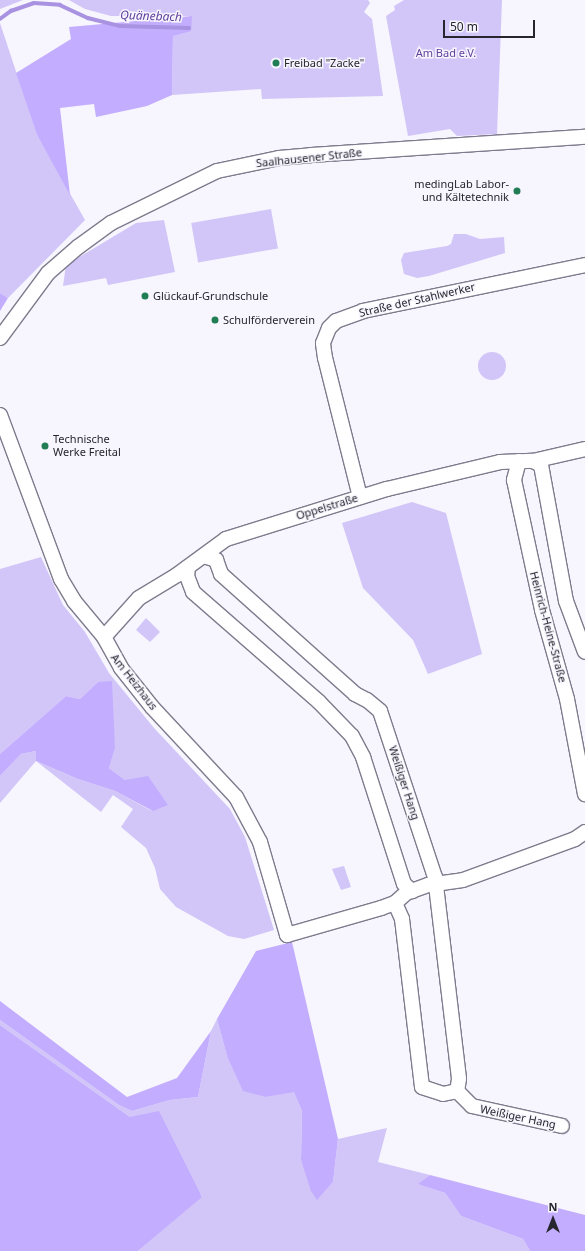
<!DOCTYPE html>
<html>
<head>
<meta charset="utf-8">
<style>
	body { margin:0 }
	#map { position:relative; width:585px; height:1251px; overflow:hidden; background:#f7f5fd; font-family:"Noto Sans",sans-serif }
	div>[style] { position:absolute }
	.green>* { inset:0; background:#d2c6f9; transform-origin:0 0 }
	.round { border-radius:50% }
	.forest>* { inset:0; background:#c3adfe }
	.stream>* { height:3.5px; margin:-1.75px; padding:0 1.75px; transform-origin:1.75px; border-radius:1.75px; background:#a892e1 }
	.roads { filter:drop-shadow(1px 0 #7f7b8d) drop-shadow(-1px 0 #7f7b8d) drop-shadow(0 1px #7f7b8d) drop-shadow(0 -1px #7f7b8d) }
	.minor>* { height:14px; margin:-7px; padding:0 7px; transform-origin:7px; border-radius:7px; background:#fff }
	.dots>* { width:11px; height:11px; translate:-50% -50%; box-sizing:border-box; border:2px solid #f7f5fd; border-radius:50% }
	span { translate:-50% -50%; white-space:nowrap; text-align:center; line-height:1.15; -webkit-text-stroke:3px #f7f5fd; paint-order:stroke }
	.park-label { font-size:11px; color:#61419d }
	.poi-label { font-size:11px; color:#27252d }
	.left { translate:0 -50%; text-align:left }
	.right { translate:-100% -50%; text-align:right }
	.street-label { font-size:11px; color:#27252d }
	.water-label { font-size:12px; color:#61419d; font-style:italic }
	.north { position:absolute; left:533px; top:1199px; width:40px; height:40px; -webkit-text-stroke:3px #f7f5fd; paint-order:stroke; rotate:0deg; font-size:11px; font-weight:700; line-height:16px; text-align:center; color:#27252d }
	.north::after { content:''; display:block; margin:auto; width:14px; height:18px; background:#27252d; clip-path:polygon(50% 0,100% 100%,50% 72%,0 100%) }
	.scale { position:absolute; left:443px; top:20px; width:92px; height:18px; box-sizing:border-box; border:2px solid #27252d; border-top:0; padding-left:5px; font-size:12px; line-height:14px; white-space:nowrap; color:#27252d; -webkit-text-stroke:3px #f7f5fd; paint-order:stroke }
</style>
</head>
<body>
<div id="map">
	<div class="green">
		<i style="clip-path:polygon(0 0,23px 0,0 9px)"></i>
		<i style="clip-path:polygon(69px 0,368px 0,370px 3px,364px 12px,372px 19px,383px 96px,262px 99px,261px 89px,172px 95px,173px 36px,191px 16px,111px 16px,85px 9px)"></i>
		<i style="clip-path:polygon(404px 0,502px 0,497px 134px,457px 136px,450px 129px,408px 136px,386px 16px,395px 10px,394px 6px)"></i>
		<i style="clip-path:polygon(0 23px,37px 135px,85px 220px,8px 298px,0 293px)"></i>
		<i style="left:271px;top:209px;width:40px;height:81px;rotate:80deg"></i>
		<i style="clip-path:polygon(164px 220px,175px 272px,108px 285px,106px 278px,63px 286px,66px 265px,136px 223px)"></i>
		<i style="clip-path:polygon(454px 234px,466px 234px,480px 239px,504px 237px,505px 253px,429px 276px,417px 278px,404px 274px,401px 260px,404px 253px,447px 246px,451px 244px)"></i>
		<i class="round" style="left:478px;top:352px;width:28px;height:28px"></i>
		<i style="clip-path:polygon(412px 502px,446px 513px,482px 654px,428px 674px,413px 640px,363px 588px,342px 523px)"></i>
		<i style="clip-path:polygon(41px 557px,63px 605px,85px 632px,109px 673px,154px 728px,230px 809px,245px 837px,274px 930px,244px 939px,228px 936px,176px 907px,160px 889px,155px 868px,146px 848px,121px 827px,133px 809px,113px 795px,101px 812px,36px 761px,0 803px,0 776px,21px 754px,36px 751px,36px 761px,78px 779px,115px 791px,152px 811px,125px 780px,109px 768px,115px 747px,98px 682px,80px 699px,66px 696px,0 754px,0 569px)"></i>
		<i style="clip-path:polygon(146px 618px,160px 632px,150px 642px,136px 630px)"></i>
		<i style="clip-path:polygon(344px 866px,351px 887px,341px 890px,332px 869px)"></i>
		<i style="clip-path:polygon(217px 1019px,227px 1056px,266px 1097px,294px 1091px,302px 1111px,301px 1160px,317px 1199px,333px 1182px,338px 1139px,387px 1128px,378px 1162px,430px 1175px,419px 1184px,445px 1193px,461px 1216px,523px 1239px,530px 1251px,138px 1251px,202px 1196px,130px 1117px,0 1025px,0 1020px,119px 1105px,132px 1111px,170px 1100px,198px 1097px,211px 1031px)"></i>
	</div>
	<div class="forest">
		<i style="clip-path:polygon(192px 16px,191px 31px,173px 36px,172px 95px,147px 106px,96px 117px,94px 104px,60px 108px,70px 195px,37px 135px,16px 73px,71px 39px,69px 27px)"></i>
		<i style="clip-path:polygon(0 293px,8px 298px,0 311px)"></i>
		<i style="clip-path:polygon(112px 681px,115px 748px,109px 768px,125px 780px,148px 776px,168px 805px,153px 811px,115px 791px,78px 779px,36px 761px,36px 751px,21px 754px,0 776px,0 754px,66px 696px,80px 699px,98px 682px)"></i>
		<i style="clip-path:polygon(292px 942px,338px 1139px,333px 1182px,317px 1200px,311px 1191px,301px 1160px,302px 1111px,294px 1092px,266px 1097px,243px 1091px,227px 1056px,217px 1019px,256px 951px)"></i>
		<i style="clip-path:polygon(0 1001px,127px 1097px,177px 1078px,211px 1031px,198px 1097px,170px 1100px,132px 1111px,119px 1105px,0 1020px)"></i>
		<i style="clip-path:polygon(0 1025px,130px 1117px,159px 1111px,202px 1197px,138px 1251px,0 1251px)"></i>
		<i style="clip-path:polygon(430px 1175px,585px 1215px,585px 1251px,530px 1251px,523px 1239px,461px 1216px,445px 1193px,418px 1184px)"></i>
	</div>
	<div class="stream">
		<i style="left:0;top:19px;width:14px;rotate:-36deg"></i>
		<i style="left:11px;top:11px;width:24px;rotate:-19deg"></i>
		<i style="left:34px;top:3px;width:26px;rotate:4deg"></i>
		<i style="left:60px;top:5px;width:31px;rotate:25deg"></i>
		<i style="left:88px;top:18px;width:33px;rotate:14deg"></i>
		<i style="left:120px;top:26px;width:69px;rotate:1.7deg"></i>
	</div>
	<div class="roads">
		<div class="minor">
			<i style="left:0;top:338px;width:81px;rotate:-53.6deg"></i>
			<i style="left:48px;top:273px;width:40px;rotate:-41deg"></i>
			<i style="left:78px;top:247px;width:41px;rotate:-36deg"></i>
			<i style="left:111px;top:223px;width:118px;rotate:-26.1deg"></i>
			<i style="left:217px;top:171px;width:63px;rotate:-11.8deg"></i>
			<i style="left:279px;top:158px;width:32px;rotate:-5deg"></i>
			<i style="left:311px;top:155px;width:275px;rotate:-3.8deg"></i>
			<i style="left:0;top:415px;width:175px;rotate:69.6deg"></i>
			<i style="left:61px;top:579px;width:26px;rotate:59deg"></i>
			<i style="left:74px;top:601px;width:47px;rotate:50.2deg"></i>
			<i style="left:104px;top:637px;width:35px;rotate:61deg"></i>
			<i style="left:121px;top:668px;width:50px;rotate:51.5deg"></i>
			<i style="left:152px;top:707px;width:123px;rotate:47deg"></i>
			<i style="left:236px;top:797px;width:51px;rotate:61.9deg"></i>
			<i style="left:260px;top:842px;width:97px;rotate:73.8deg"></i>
			<i style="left:287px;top:935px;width:98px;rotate:-16deg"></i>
			<i style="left:381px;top:908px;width:15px;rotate:-20deg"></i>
			<i style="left:395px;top:903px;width:15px;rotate:-42deg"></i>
			<i style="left:406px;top:893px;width:23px;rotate:-20deg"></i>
			<i style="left:428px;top:885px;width:35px;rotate:-8deg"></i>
			<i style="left:463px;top:880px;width:119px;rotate:-20.1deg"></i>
			<i style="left:575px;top:839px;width:12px;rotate:-35deg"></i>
			<i style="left:519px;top:461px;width:20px;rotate:105deg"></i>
			<i style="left:514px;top:480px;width:133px;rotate:77.8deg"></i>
			<i style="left:542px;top:610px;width:92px;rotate:74.3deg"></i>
			<i style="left:567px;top:699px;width:97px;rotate:79.3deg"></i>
			<i style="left:533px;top:461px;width:9px;rotate:27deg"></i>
			<i style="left:541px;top:465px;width:138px;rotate:79.6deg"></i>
			<i style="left:566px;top:601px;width:54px;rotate:69.6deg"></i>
			<i style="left:360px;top:497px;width:143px;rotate:-104.1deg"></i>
			<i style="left:325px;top:358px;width:15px;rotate:-98deg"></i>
			<i style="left:323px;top:343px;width:16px;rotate:-68deg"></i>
			<i style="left:329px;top:328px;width:10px;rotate:-45deg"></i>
			<i style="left:336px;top:321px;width:29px;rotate:-20deg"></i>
			<i style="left:363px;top:311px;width:227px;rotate:-11.7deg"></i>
			<i style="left:204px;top:556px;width:13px;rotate:18deg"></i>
			<i style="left:216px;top:560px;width:15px;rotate:70deg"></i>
			<i style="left:221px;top:574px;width:180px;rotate:41.8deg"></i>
			<i style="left:355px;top:694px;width:13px;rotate:27deg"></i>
			<i style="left:367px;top:700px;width:17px;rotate:40deg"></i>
			<i style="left:380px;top:711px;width:175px;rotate:71.7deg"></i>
			<i style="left:435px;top:877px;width:203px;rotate:83.2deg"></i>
			<i style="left:459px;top:1079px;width:12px;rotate:99deg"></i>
			<i style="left:188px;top:567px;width:9px;rotate:96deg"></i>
			<i style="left:187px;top:576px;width:17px;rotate:69deg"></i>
			<i style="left:193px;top:592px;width:167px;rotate:41.1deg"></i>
			<i style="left:319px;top:702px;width:47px;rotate:45.9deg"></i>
			<i style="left:352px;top:736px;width:24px;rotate:62deg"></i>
			<i style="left:363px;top:757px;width:133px;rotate:72.1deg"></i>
			<i style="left:404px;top:884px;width:11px;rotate:41deg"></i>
			<i style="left:104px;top:637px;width:52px;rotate:-48.1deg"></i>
			<i style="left:139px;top:598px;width:44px;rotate:-31.2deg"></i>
			<i style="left:177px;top:575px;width:61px;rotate:-36.3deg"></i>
			<i style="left:226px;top:539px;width:169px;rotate:-17.3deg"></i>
			<i style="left:387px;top:489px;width:116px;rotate:-13.4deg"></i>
			<i style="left:500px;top:462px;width:33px;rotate:-2deg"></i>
			<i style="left:533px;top:461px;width:53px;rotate:-13deg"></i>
			<i style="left:395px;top:903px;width:17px;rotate:66deg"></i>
			<i style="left:402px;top:919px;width:169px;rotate:83.2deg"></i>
			<i style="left:422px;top:1087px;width:22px;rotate:18deg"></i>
			<i style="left:443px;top:1094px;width:14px;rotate:-12deg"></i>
			<i style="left:457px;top:1091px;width:21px;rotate:45deg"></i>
			<i style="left:472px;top:1106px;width:92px;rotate:12.5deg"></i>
		</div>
	</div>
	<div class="dots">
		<i style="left:276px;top:63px;background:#217d53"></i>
		<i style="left:517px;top:191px;background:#217d53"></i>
		<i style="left:145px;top:296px;background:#217d53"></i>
		<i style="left:215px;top:320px;background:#217d53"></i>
		<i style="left:45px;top:446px;background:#217d53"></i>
	</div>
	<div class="park-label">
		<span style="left:446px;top:53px">Am Bad e.V.</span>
	</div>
	<div class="poi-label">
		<span class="left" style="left:284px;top:63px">Freibad "Zacke"</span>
		<span class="right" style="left:509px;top:191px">medingLab Labor-<br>und Kältetechnik</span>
		<span class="left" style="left:153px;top:296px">Glückauf-Grundschule</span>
		<span class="left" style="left:223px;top:320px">Schulförderverein</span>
		<span class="left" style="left:53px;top:446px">Technische<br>Werke Freital</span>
	</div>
	<div class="street-label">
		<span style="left:309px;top:158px;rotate:-6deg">Saalhausener Straße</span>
		<span style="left:417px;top:300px;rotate:-13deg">Straße der Stahlwerker</span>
		<span style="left:327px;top:507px;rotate:-17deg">Oppelstraße</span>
		<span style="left:548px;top:627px;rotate:75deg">Heinrich-Heine-Straße</span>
		<span style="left:134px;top:682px;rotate:52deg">Am Heizhaus</span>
		<span style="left:404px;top:783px;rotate:72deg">Weißiger Hang</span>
		<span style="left:518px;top:1117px;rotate:12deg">Weißiger Hang</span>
	</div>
	<div class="water-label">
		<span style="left:151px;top:16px;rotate:2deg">Quänebach</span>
	</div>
	<div class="north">N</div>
	<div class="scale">50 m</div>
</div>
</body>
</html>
